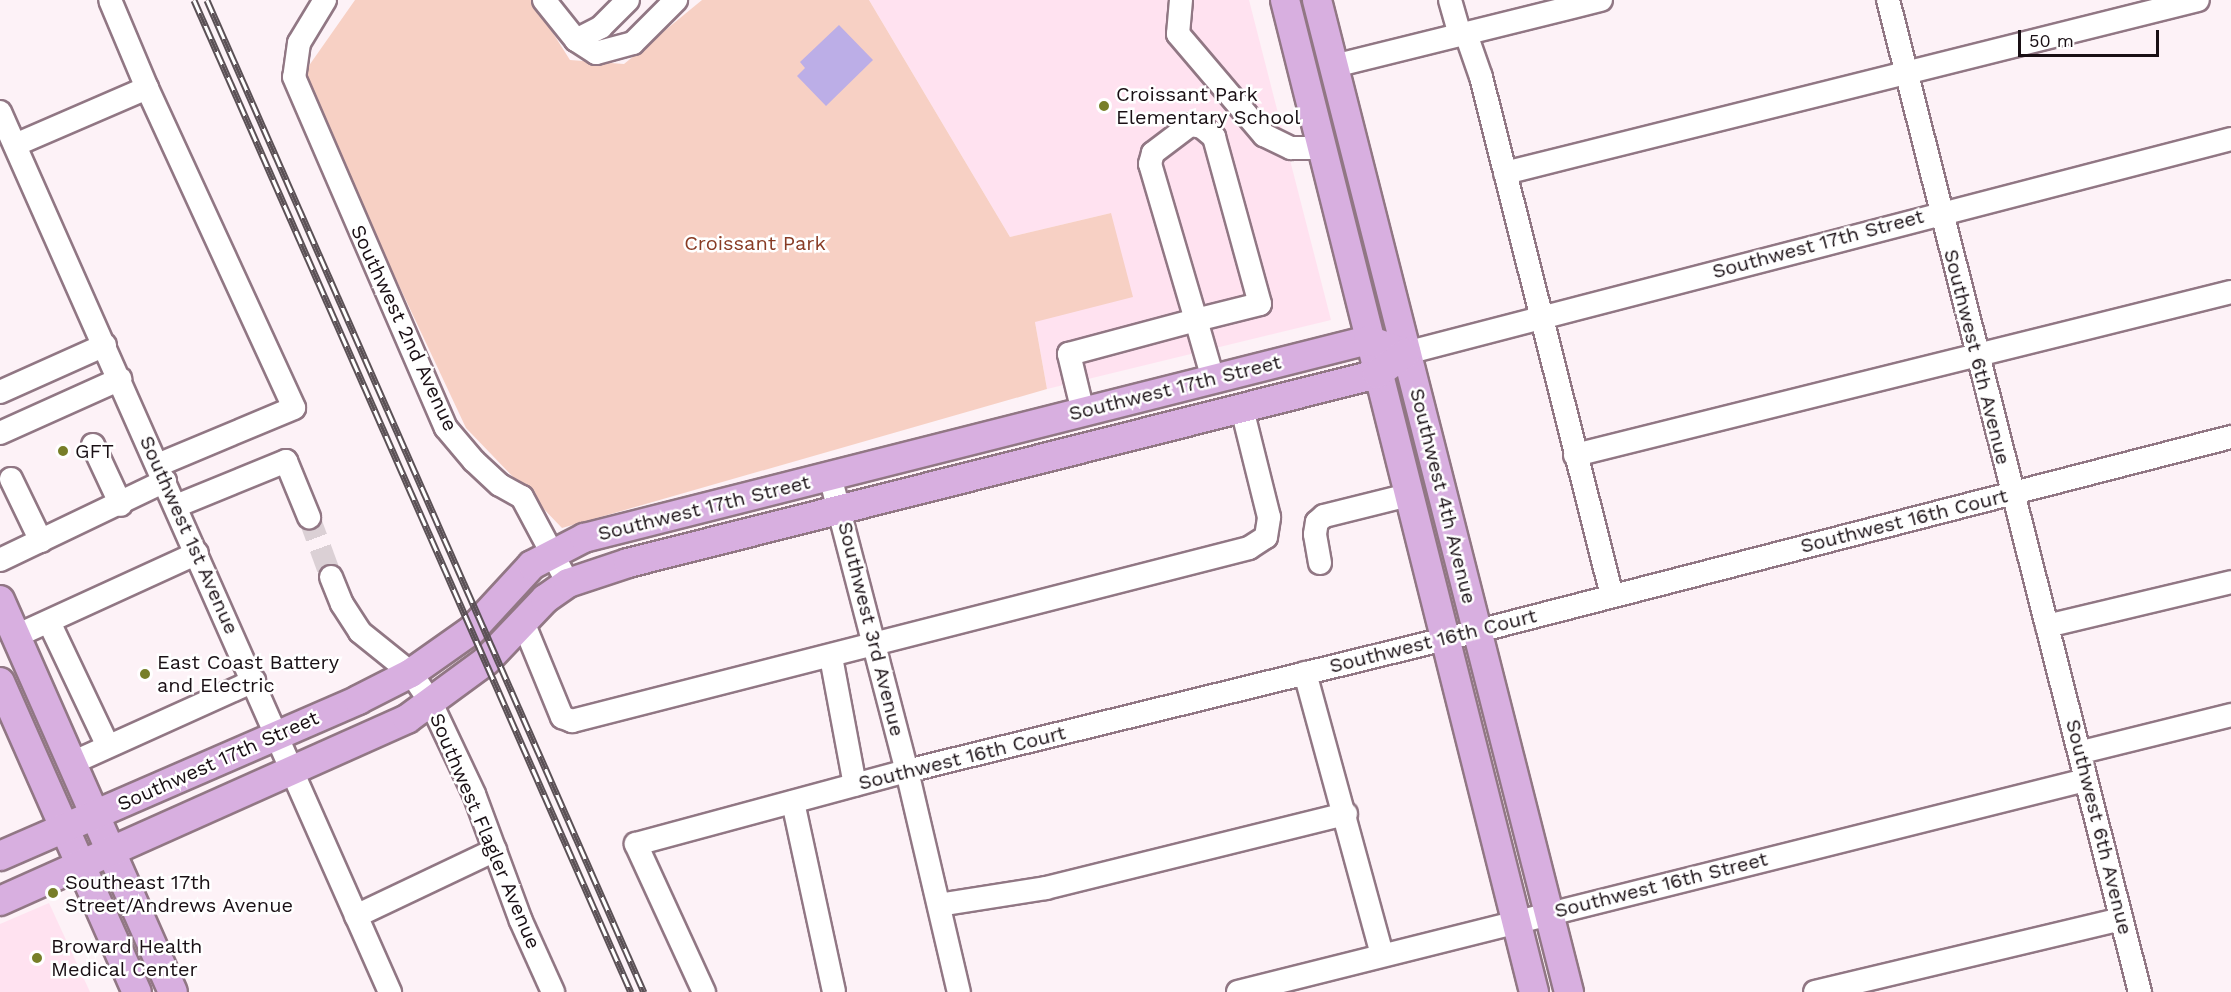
<!DOCTYPE html>
<html>
<head>
<meta charset="utf-8">
<style>
	body { margin:0 }
	#map { position:relative; width:2231px; height:992px; overflow:hidden; background:#fdf2f7; font-family:"Work Sans",sans-serif }
	div>[style] { position:absolute }
	.built>* { inset:0; background:#ffe2f0 }
	.green>* { inset:0; background:#f7d0c4 }
	.water>* { inset:0; background:#bcaee7 }
	.minor-tunnel>* { height:22px; margin-top:-11px; transform-origin:0; background:repeating-linear-gradient(90deg,#dbd0d5 0 22px,transparent 0 33px) }
	.roads { filter:drop-shadow(2px 0 #917784) drop-shadow(-2px 0 #917784) drop-shadow(0 2px #917784) drop-shadow(0 -2px #917784) }
	.minor>* { height:22px; margin:-11px; padding:0 11px; transform-origin:11px; border-radius:11px; background:#fff }
	.major>* { height:28px; margin:-14px; padding:0 14px; transform-origin:14px; border-radius:14px; background:#d8afe0 }
	.rail>* { height:7px; margin-top:-3.5px; transform-origin:0; background:repeating-linear-gradient(90deg,#fff 0 14px,#5b5156 0 28px); box-sizing:border-box; border-block:2px solid #5b5156 }
	.dots>* { width:16px; height:16px; translate:-50% -50%; box-sizing:border-box; border:3px solid #fff; border-radius:50% }
	span { translate:-50% -50%; white-space:nowrap; text-align:center; line-height:1.15; -webkit-text-stroke:5px #fff; paint-order:stroke }
	.poi-label { font-size:20px; color:#190f14 }
	.left { translate:0 -50%; text-align:left }
	.park-label { font-size:20px; color:#883b24 }
	.street-label { font-size:20px; color:#190f14 }
	.scale { position:absolute; left:2018px; top:30px; width:141px; height:27px; box-sizing:border-box; border:3px solid #190f14; border-top:0; padding-left:8px; font-size:18px; line-height:21px; white-space:nowrap; color:#190f14; -webkit-text-stroke:4px #fff; paint-order:stroke }
</style>
</head>
<body>
<div id="map">
	<div class="built">
		<i style="clip-path:polygon(869px 0,1249px 0,1331px 320px,1047px 389px,1035px 322px,1111px 213px,1010px 237px)"></i>
		<i style="clip-path:polygon(49px 903px,90px 992px,0 992px,0 924px)"></i>
	</div>
	<div class="green">
		<i style="clip-path:polygon(355px 0,532px 0,570px 60px,624px 64px,702px 0,869px 0,1010px 237px,1111px 213px,1133px 297px,1035px 322px,1047px 389px,562px 528px,466px 428px,301px 77px)"></i>
	</div>
	<div class="water">
		<i style="clip-path:polygon(839px 25px,873px 60px,826px 106px,797px 76px,805px 68px,800px 62px)"></i>
	</div>
	<div class="minor-tunnel">
		<i style="left:309px;top:517px;width:64px;rotate:69.9deg"></i>
	</div>
	<div class="roads">
		<div class="minor">
			<i style="left:325px;top:0;width:50px;rotate:121.2deg"></i>
			<i style="left:299px;top:43px;width:34px;rotate:98deg"></i>
			<i style="left:294px;top:77px;width:382px;rotate:66.6deg"></i>
			<i style="left:446px;top:428px;width:43px;rotate:49.7deg"></i>
			<i style="left:474px;top:461px;width:35px;rotate:43deg"></i>
			<i style="left:500px;top:485px;width:25px;rotate:29deg"></i>
			<i style="left:522px;top:497px;width:98px;rotate:61.9deg"></i>
			<i style="left:544px;top:0;width:51px;rotate:51.3deg"></i>
			<i style="left:576px;top:40px;width:24px;rotate:33deg"></i>
			<i style="left:596px;top:53px;width:38px;rotate:-15deg"></i>
			<i style="left:633px;top:43px;width:61px;rotate:-45deg"></i>
			<i style="left:1181px;top:0;width:34px;rotate:95deg"></i>
			<i style="left:1178px;top:34px;width:133px;rotate:49.6deg"></i>
			<i style="left:1264px;top:135px;width:30px;rotate:26deg"></i>
			<i style="left:1291px;top:148px;width:30px"></i>
			<i style="left:1450px;top:0;width:36px;rotate:74deg"></i>
			<i style="left:1888px;top:0;width:1024px;rotate:75.75deg"></i>
			<i style="left:1466px;top:34px;width:46px;rotate:70.8deg"></i>
			<i style="left:1481px;top:77px;width:535px;rotate:75.83deg"></i>
			<i style="left:576px;top:40px;width:28px;rotate:-27deg"></i>
			<i style="left:601px;top:27px;width:38px;rotate:-45deg"></i>
			<i style="left:1334px;top:66px;width:275px;rotate:-13.9deg"></i>
			<i style="left:147px;top:88px;width:352px;rotate:65.3deg"></i>
			<i style="left:294px;top:408px;width:147px;rotate:157.3deg"></i>
			<i style="left:0;top:112px;width:963px;rotate:66.1deg"></i>
			<i style="left:15px;top:145px;width:144px;rotate:-23.4deg"></i>
			<i style="left:147px;top:88px;width:95px;rotate:-112.8deg"></i>
			<i style="left:1505px;top:173px;width:714px;rotate:-14.02deg"></i>
			<i style="left:1406px;top:353px;width:852px;rotate:-14.54deg"></i>
			<i style="left:0;top:392px;width:115px;rotate:-24.1deg"></i>
			<i style="left:1083px;top:412px;width:60px;rotate:-103.6deg"></i>
			<i style="left:1069px;top:354px;width:131px;rotate:-15deg"></i>
			<i style="left:1196px;top:320px;width:163px;rotate:-106.4deg"></i>
			<i style="left:1150px;top:164px;width:11px;rotate:-75deg"></i>
			<i style="left:1153px;top:153px;width:46px;rotate:-37.1deg"></i>
			<i style="left:1190px;top:125px;width:12px;rotate:9deg"></i>
			<i style="left:1202px;top:127px;width:16px;rotate:40deg"></i>
			<i style="left:1214px;top:137px;width:173px;rotate:74.6deg"></i>
			<i style="left:1260px;top:304px;width:66px;rotate:166deg"></i>
			<i style="left:1196px;top:320px;width:61px;rotate:73.9deg"></i>
			<i style="left:0;top:433px;width:132px;rotate:-24.2deg"></i>
			<i style="left:93px;top:445px;width:66px;rotate:65deg"></i>
			<i style="left:1575px;top:455px;width:676px;rotate:-13.95deg"></i>
			<i style="left:830px;top:476px;width:305px;rotate:75.4deg"></i>
			<i style="left:907px;top:771px;width:227px;rotate:76.8deg"></i>
			<i style="left:11px;top:479px;width:69px;rotate:64.2deg"></i>
			<i style="left:176px;top:506px;width:119px;rotate:-22.2deg"></i>
			<i style="left:286px;top:461px;width:61px;rotate:67.7deg"></i>
			<i style="left:0;top:560px;width:183px;rotate:-25.6deg"></i>
			<i style="left:1320px;top:563px;width:29px;rotate:-100deg"></i>
			<i style="left:1315px;top:534px;width:12px;rotate:-81deg"></i>
			<i style="left:1317px;top:522px;width:9px;rotate:-41deg"></i>
			<i style="left:1324px;top:516px;width:87px;rotate:-14deg"></i>
			<i style="left:331px;top:577px;width:29px;rotate:68deg"></i>
			<i style="left:342px;top:604px;width:33px;rotate:57deg"></i>
			<i style="left:360px;top:632px;width:65px;rotate:38.8deg"></i>
			<i style="left:411px;top:673px;width:36px;rotate:56deg"></i>
			<i style="left:431px;top:703px;width:101px;rotate:64.7deg"></i>
			<i style="left:474px;top:794px;width:135px;rotate:69.7deg"></i>
			<i style="left:521px;top:921px;width:78px;rotate:65.7deg"></i>
			<i style="left:49px;top:622px;width:137px;rotate:64.6deg"></i>
			<i style="left:523px;top:622px;width:103px;rotate:67.7deg"></i>
			<i style="left:562px;top:717px;width:11px;rotate:22deg"></i>
			<i style="left:572px;top:721px;width:699px;rotate:-14.33deg"></i>
			<i style="left:1249px;top:548px;width:20px;rotate:-33deg"></i>
			<i style="left:1266px;top:537px;width:20px;rotate:-81deg"></i>
			<i style="left:1269px;top:517px;width:111px;rotate:-104deg"></i>
			<i style="left:2047px;top:626px;width:189px;rotate:-13.4deg"></i>
			<i style="left:16px;top:636px;width:199px;rotate:-24.6deg"></i>
			<i style="left:831px;top:657px;width:130px;rotate:79.4deg"></i>
			<i style="left:1305px;top:673px;width:292px;rotate:74.7deg"></i>
			<i style="left:2082px;top:752px;width:154px;rotate:-13.9deg"></i>
			<i style="left:72px;top:763px;width:200px;rotate:-24.3deg"></i>
			<i style="left:793px;top:802px;width:194px;rotate:77.8deg"></i>
			<i style="left:939px;top:905px;width:108px;rotate:-9deg"></i>
			<i style="left:1046px;top:888px;width:309px;rotate:-13.9deg"></i>
			<i style="left:356px;top:916px;width:154px;rotate:-25.4deg"></i>
			<i style="left:704px;top:992px;width:163px;rotate:-114.7deg"></i>
			<i style="left:636px;top:844px;width:281px;rotate:-15.1deg"></i>
			<i style="left:907px;top:771px;width:588px;rotate:-13.78deg"></i>
			<i style="left:1478px;top:631px;width:778px;rotate:-14.45deg"></i>
			<i style="left:1238px;top:992px;width:873px;rotate:-14.05deg"></i>
			<i style="left:1815px;top:992px;width:315px;rotate:-13.4deg"></i>
		</div>
		<div class="major">
			<i style="left:1285px;top:0;width:1023px;rotate:75.91deg"></i>
			<i style="left:1317px;top:0;width:1024px;rotate:75.75deg"></i>
			<i style="left:0;top:600px;width:428px;rotate:66.2deg"></i>
			<i style="left:0;top:682px;width:339px;rotate:66.2deg"></i>
			<i style="left:0;top:856px;width:391px;rotate:-23.5deg"></i>
			<i style="left:358px;top:700px;width:59px;rotate:-27deg"></i>
			<i style="left:411px;top:673px;width:75px;rotate:-35.2deg"></i>
			<i style="left:472px;top:630px;width:88px;rotate:-47.3deg"></i>
			<i style="left:532px;top:565px;width:59px;rotate:-27.4deg"></i>
			<i style="left:584px;top:538px;width:809px;rotate:-14.17deg"></i>
			<i style="left:1368px;top:340px;width:40px;rotate:18.9deg"></i>
			<i style="left:0;top:901px;width:446px;rotate:-24.1deg"></i>
			<i style="left:407px;top:719px;width:98px;rotate:-36.3deg"></i>
			<i style="left:486px;top:661px;width:86px;rotate:-46.4deg"></i>
			<i style="left:545px;top:599px;width:28px;rotate:-35deg"></i>
			<i style="left:568px;top:583px;width:63px;rotate:-18.4deg"></i>
			<i style="left:628px;top:563px;width:772px;rotate:-14.16deg"></i>
			<i style="left:1377px;top:374px;width:36px;rotate:-36deg"></i>
		</div>
	</div>
	<div class="rail">
		<i style="left:194px;top:0;width:1084px;rotate:66.23deg"></i>
		<i style="left:207px;top:0;width:1084px;rotate:66.23deg"></i>
	</div>
	<div class="dots">
		<i style="left:1104px;top:106px;background:#777e28"></i>
		<i style="left:63px;top:451px;background:#777e28"></i>
		<i style="left:145px;top:674px;background:#777e28"></i>
		<i style="left:53px;top:893px;background:#777e28"></i>
		<i style="left:37px;top:958px;background:#777e28"></i>
	</div>
	<div class="poi-label">
		<span class="left" style="left:1116px;top:106px">Croissant Park<br>Elementary School</span>
		<span class="left" style="left:75px;top:451px">GFT</span>
		<span class="left" style="left:157px;top:674px">East Coast Battery<br>and Electric</span>
		<span class="left" style="left:65px;top:894px">Southeast 17th<br>Street/Andrews Avenue</span>
		<span class="left" style="left:51px;top:958px">Broward Health<br>Medical Center</span>
	</div>
	<div class="park-label">
		<span style="left:755px;top:243px">Croissant Park</span>
	</div>
	<div class="street-label">
		<span style="left:1818px;top:244px;rotate:-15deg">Southwest 17th Street</span>
		<span style="left:404px;top:328px;rotate:65deg">Southwest 2nd Avenue</span>
		<span style="left:1977px;top:357px;rotate:76deg">Southwest 6th Avenue</span>
		<span style="left:1175px;top:388px;rotate:-14deg">Southwest 17th Street</span>
		<span style="left:1443px;top:496px;rotate:76deg">Southwest 4th Avenue</span>
		<span style="left:704px;top:508px;rotate:-14deg">Southwest 17th Street</span>
		<span style="left:1904px;top:521px;rotate:-14deg">Southwest 16th Court</span>
		<span style="left:189px;top:535px;rotate:66deg">Southwest 1st Avenue</span>
		<span style="left:871px;top:629px;rotate:76deg">Southwest 3rd Avenue</span>
		<span style="left:1433px;top:641px;rotate:-14deg">Southwest 16th Court</span>
		<span style="left:962px;top:758px;rotate:-14deg">Southwest 16th Court</span>
		<span style="left:218px;top:761px;rotate:-24deg">Southwest 17th Street</span>
		<span style="left:2099px;top:827px;rotate:76deg">Southwest 6th Avenue</span>
		<span style="left:485px;top:831px;rotate:67deg">Southwest Flagler Avenue</span>
		<span style="left:1661px;top:885px;rotate:-14deg">Southwest 16th Street</span>
	</div>
	<div class="scale">50 m</div>
</div>
</body>
</html>
